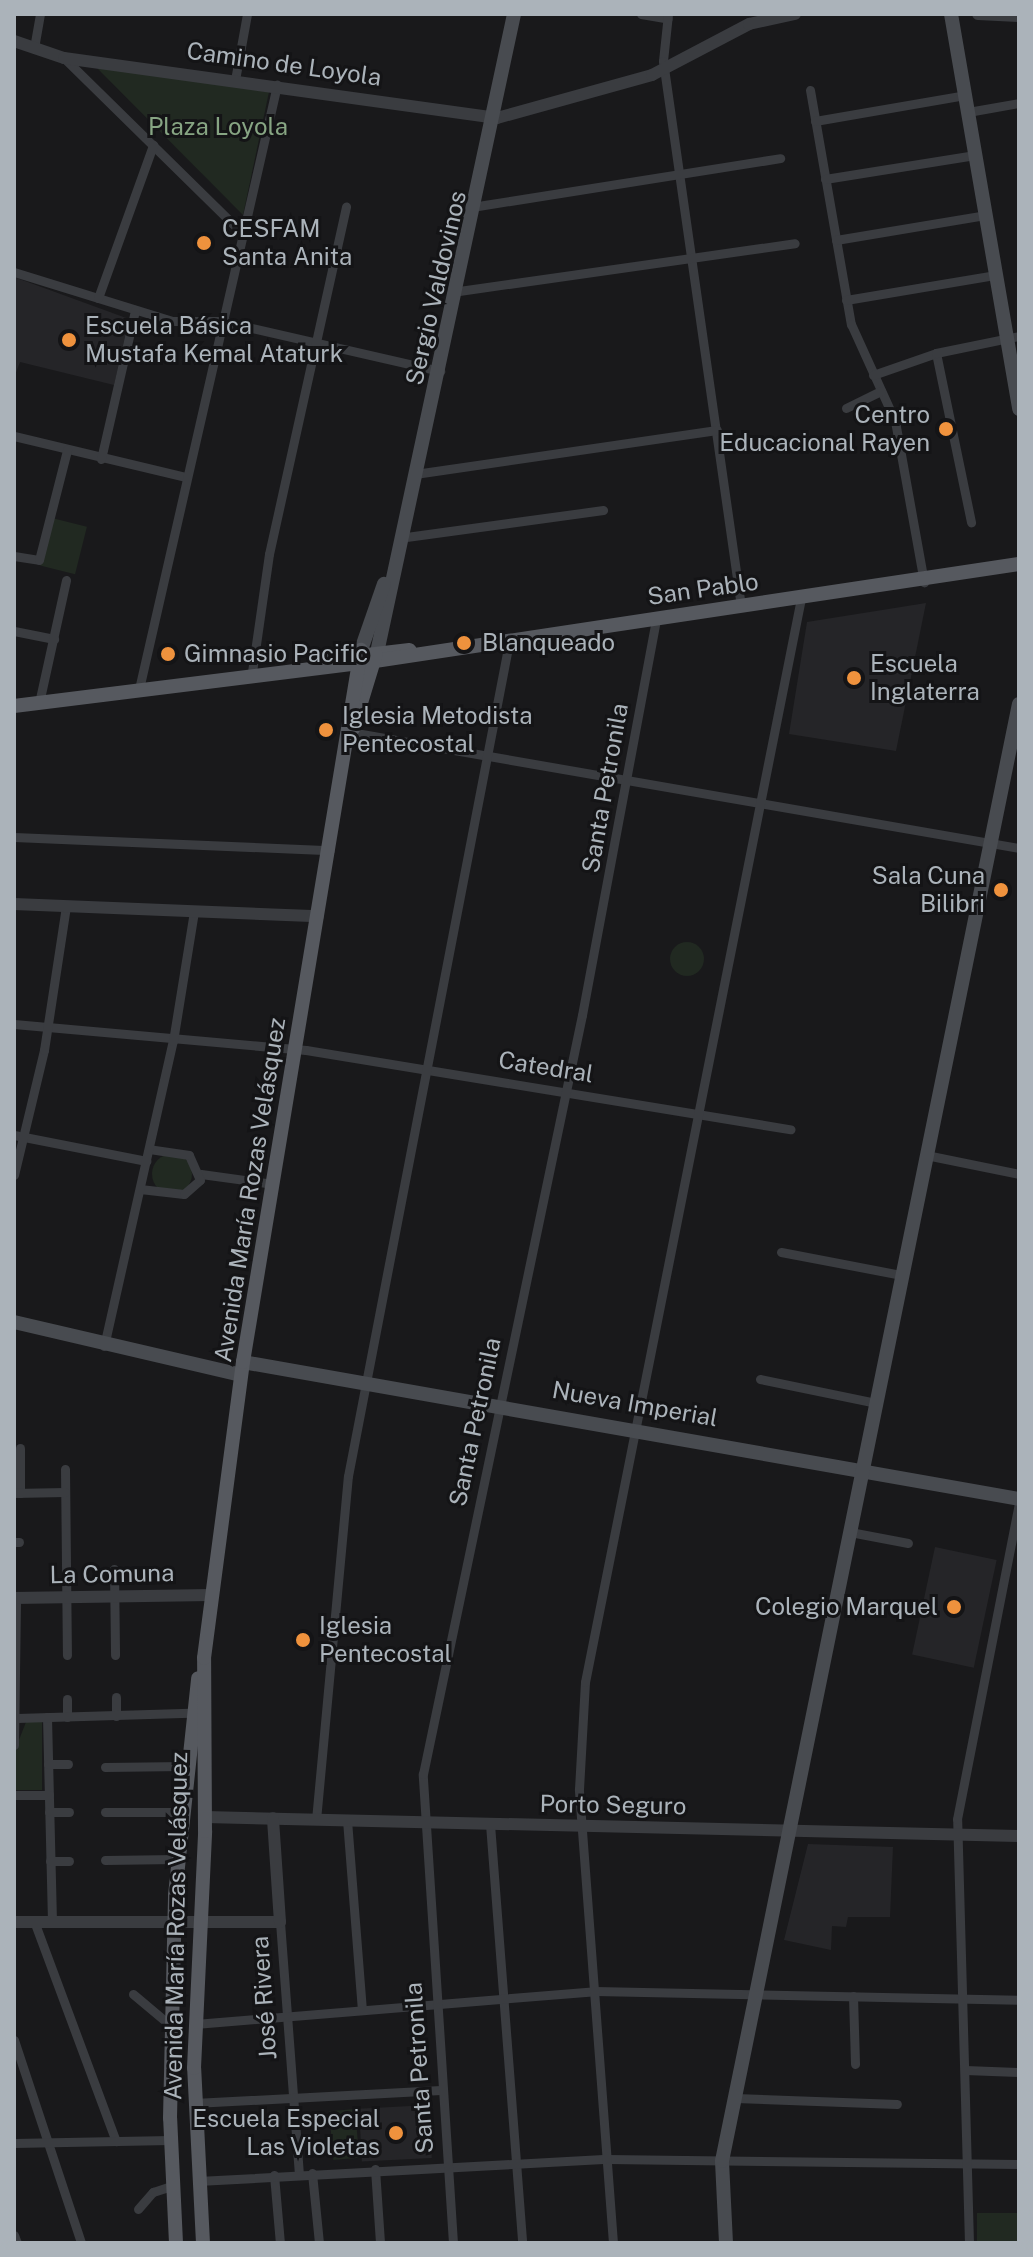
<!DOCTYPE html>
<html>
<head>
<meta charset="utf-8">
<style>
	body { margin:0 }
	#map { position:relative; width:1033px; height:2257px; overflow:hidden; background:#19191b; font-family:"Public Sans",sans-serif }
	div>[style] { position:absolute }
	.built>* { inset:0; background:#252528; transform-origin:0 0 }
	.green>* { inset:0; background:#212921; transform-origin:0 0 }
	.round { border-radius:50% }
	.minor>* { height:9px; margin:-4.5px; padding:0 4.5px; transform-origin:4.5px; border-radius:4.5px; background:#3a3c40 }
	.tertiary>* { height:12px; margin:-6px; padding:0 6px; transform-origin:6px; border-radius:6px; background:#3a3c40 }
	.secondary>* { height:14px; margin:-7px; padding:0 7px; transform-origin:7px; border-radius:7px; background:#484b50 }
	.primary>* { height:14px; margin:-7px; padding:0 7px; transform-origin:7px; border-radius:7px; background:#56595f }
	.dots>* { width:22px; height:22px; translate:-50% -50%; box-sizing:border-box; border:4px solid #141416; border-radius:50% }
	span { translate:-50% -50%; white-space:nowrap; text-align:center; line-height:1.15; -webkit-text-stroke:6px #141416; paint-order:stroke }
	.street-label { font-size:24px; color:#abb3ba }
	.park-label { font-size:24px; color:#87a583 }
	.poi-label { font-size:24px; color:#abb3ba }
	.left { translate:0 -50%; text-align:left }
	.right { translate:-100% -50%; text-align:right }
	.frame { position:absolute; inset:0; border:16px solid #abb3ba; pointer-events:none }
</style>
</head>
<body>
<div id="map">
	<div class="built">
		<i style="clip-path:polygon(14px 277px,129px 319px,114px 385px,20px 362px,14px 378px)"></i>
		<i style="clip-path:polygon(926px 603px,896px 751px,789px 734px,807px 622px)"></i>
		<i style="left:935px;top:1547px;width:63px;height:110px;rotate:12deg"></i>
		<i style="clip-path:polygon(808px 1844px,893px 1847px,890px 1917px,848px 1917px,846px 1927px,832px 1926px,831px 1950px,784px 1940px)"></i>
		<i style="left:429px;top:2105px;width:53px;height:70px;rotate:87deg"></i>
	</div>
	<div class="green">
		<i style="clip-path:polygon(96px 67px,269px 92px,243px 215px)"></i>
		<i style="left:52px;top:518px;width:36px;height:49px;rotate:14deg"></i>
		<i class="round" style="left:670px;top:942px;width:34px;height:34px"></i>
		<i class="round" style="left:152px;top:1154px;width:40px;height:40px"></i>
		<i style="clip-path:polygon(42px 1719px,42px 1790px,15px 1790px,15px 1750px,26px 1722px)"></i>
		<i style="left:355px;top:2109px;width:49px;height:26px;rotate:85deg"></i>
		<i style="left:1019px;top:2213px;width:30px;height:42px;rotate:90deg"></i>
	</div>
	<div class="minor">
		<i style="left:641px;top:14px;width:27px;rotate:10deg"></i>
		<i style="left:668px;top:14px;width:47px;rotate:96.1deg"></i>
		<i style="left:663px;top:61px;width:551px;rotate:81.86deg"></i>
		<i style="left:34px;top:48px;width:35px;rotate:-80deg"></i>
		<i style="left:64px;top:58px;width:250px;rotate:44.5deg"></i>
		<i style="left:235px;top:80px;width:67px;rotate:-79.7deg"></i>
		<i style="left:810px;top:90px;width:238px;rotate:80.1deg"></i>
		<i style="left:851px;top:324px;width:107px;rotate:65.6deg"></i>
		<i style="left:895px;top:421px;width:164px;rotate:79.8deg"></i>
		<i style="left:968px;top:112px;width:52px;rotate:-10deg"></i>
		<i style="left:815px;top:121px;width:152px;rotate:-9.8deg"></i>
		<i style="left:825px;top:179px;width:152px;rotate:-9.1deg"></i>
		<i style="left:478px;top:206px;width:306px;rotate:-9deg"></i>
		<i style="left:836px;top:240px;width:151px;rotate:-9.5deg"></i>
		<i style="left:14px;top:272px;width:165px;rotate:17.2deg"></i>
		<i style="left:172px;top:321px;width:49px"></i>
		<i style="left:221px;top:321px;width:225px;rotate:12.9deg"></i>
		<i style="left:459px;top:291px;width:339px;rotate:-8.1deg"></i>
		<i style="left:98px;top:298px;width:163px;rotate:-70.2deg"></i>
		<i style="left:846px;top:300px;width:152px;rotate:-9.5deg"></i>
		<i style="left:936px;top:353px;width:173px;rotate:78.3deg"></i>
		<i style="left:873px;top:375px;width:67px;rotate:-19.2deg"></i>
		<i style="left:936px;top:353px;width:85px;rotate:-11.6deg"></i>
		<i style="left:846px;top:408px;width:39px;rotate:-26deg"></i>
		<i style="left:14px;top:436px;width:177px;rotate:13.4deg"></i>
		<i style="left:101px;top:459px;width:153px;rotate:-77.1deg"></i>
		<i style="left:415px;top:474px;width:305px;rotate:-8.3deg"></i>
		<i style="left:399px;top:538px;width:206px;rotate:-7.8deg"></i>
		<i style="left:14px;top:556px;width:25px;rotate:9deg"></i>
		<i style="left:39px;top:560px;width:114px;rotate:-75.7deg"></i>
		<i style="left:14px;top:631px;width:41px;rotate:11.3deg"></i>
		<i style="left:252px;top:672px;width:119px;rotate:-81.8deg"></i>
		<i style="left:269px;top:554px;width:356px;rotate:-77.5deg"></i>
		<i style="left:139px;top:689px;width:620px;rotate:-77.13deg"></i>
		<i style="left:39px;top:703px;width:126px;rotate:-77.6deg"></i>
		<i style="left:350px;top:732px;width:679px;rotate:9.84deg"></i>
		<i style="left:14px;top:837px;width:316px;rotate:2.4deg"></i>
		<i style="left:14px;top:1024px;width:293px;rotate:5.1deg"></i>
		<i style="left:306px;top:1050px;width:491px;rotate:9.3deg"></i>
		<i style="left:14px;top:1135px;width:135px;rotate:11.1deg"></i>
		<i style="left:926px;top:1155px;width:95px;rotate:11.5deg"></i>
		<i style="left:201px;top:1174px;width:73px;rotate:7.9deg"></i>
		<i style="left:14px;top:1175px;width:129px;rotate:-76.5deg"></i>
		<i style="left:44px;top:1050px;width:146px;rotate:-81.3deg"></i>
		<i style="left:140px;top:1189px;width:44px;rotate:6.5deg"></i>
		<i style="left:184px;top:1194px;width:21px;rotate:-41deg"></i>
		<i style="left:200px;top:1180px;width:27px;rotate:-114deg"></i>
		<i style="left:189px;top:1155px;width:40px;rotate:-171.5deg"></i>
		<i style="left:781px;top:1252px;width:123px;rotate:10.8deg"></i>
		<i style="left:104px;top:1346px;width:313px;rotate:-77.3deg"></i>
		<i style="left:173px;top:1041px;width:132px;rotate:-80.8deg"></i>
		<i style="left:760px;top:1379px;width:118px;rotate:11.7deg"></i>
		<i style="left:20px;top:1448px;width:45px;rotate:90deg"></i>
		<i style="left:65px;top:1469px;width:186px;rotate:89.4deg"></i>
		<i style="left:14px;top:1493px;width:51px;rotate:-1.1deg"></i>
		<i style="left:850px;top:1532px;width:59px;rotate:10.7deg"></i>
		<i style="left:14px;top:1542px;width:5px"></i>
		<i style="left:114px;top:1569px;width:86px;rotate:89.3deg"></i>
		<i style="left:116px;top:1697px;width:19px;rotate:90deg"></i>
		<i style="left:67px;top:1699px;width:18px;rotate:90deg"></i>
		<i style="left:47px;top:1717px;width:204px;rotate:88.6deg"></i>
		<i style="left:17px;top:1718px;width:173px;rotate:-1.7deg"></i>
		<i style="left:14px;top:1745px;width:147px;rotate:-89.2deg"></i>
		<i style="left:48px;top:1764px;width:20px"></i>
		<i style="left:105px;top:1767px;width:79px;rotate:-0.7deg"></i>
		<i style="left:14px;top:1795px;width:35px"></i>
		<i style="left:49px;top:1812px;width:20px"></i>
		<i style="left:105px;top:1812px;width:74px"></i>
		<i style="left:316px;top:1820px;width:345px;rotate:-84.7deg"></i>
		<i style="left:348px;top:1476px;width:854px;rotate:-79.07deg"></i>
		<i style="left:347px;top:1820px;width:190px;rotate:85.5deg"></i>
		<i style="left:490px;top:1824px;width:420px;rotate:85.6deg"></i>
		<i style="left:105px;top:1860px;width:71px;rotate:-0.8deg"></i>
		<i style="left:50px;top:1861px;width:19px"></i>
		<i style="left:34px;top:1921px;width:235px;rotate:69.6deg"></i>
		<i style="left:280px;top:1922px;width:253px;rotate:85.7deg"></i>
		<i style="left:133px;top:1994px;width:48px;rotate:40deg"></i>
		<i style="left:853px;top:1996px;width:68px;rotate:88.3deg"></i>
		<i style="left:195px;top:2024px;width:401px;rotate:-4.7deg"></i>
		<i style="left:595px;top:1991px;width:424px;rotate:1.2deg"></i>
		<i style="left:14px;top:2040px;width:214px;rotate:71.7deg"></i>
		<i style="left:965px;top:2070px;width:54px;rotate:2.1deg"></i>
		<i style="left:735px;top:2098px;width:162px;rotate:2.1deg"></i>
		<i style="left:194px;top:2103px;width:247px;rotate:-3deg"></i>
		<i style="left:14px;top:2143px;width:156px;rotate:-1.1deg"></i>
		<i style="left:375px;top:2169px;width:74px;rotate:86.1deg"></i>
		<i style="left:312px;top:2173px;width:70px;rotate:84.3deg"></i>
		<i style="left:274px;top:2175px;width:68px;rotate:85deg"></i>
		<i style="left:198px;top:2181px;width:410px;rotate:-3.1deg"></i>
		<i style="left:607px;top:2159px;width:412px;rotate:0.7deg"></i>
		<i style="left:138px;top:2209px;width:23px;rotate:-49deg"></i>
		<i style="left:153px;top:2192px;width:19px;rotate:-18deg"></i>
		<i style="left:14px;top:2235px;width:9px;rotate:69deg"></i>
		<i style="left:453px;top:2243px;width:470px;rotate:-93.7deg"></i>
		<i style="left:423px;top:1774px;width:775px;rotate:-78.17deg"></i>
		<i style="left:582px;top:1015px;width:404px;rotate:-79.4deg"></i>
		<i style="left:613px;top:2243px;width:455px;rotate:-94.3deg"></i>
		<i style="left:579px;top:1789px;width:107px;rotate:-86.8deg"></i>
		<i style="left:585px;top:1682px;width:1105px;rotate:-78.73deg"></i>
		<i style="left:969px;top:2243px;width:424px;rotate:-91.6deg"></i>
		<i style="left:957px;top:1819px;width:321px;rotate:-78.9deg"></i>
	</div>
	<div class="tertiary">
		<i style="left:978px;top:14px;width:41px;rotate:2.8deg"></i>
		<i style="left:14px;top:41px;width:53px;rotate:18.8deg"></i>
		<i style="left:64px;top:58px;width:437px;rotate:7.9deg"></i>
		<i style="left:497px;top:118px;width:161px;rotate:-15.5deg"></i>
		<i style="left:652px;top:75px;width:110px;rotate:-27.7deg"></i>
		<i style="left:749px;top:24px;width:47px;rotate:-12.3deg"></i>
		<i style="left:14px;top:904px;width:304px;rotate:2.3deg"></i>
		<i style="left:14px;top:1598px;width:197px;rotate:-0.9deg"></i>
		<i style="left:205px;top:1817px;width:814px;rotate:1.34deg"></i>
		<i style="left:14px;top:1922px;width:266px"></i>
		<i style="left:280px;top:1922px;width:104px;rotate:-93.9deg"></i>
	</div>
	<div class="secondary">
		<i style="left:951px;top:14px;width:401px;rotate:80.2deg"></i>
		<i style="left:378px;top:648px;width:648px;rotate:-77.89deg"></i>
		<i style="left:361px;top:650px;width:70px;rotate:-70.8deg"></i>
		<i style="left:14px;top:1322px;width:233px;rotate:13.1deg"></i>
		<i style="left:243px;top:1362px;width:788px;rotate:10.01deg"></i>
		<i style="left:726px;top:2243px;width:82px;rotate:-92.8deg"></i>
		<i style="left:722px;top:2161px;width:1487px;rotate:-78.48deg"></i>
	</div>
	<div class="primary">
		<i style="left:324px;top:660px;width:86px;rotate:-6.7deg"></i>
		<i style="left:14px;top:706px;width:364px;rotate:-7.1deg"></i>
		<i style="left:375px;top:661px;width:651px;rotate:-8.57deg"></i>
		<i style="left:353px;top:729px;width:78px;rotate:-73deg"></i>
		<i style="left:176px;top:2243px;width:125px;rotate:-92.7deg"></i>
		<i style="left:170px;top:2118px;width:223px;rotate:-88.7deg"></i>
		<i style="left:175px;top:1895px;width:218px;rotate:-83.9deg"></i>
		<i style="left:203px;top:2243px;width:175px;rotate:-92.9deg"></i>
		<i style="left:194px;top:2068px;width:237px;rotate:-87.3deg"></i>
		<i style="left:205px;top:1831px;width:173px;rotate:-90.3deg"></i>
		<i style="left:204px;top:1658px;width:299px;rotate:-82.5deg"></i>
		<i style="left:243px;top:1362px;width:722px;rotate:-80.59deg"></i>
	</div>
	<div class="dots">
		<i style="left:204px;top:243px;background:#ef923d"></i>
		<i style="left:69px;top:340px;background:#ef923d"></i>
		<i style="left:946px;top:429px;background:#ef923d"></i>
		<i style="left:464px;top:643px;background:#ef923d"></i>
		<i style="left:168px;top:654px;background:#ef923d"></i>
		<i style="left:854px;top:678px;background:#ef923d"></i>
		<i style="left:326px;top:730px;background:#ef923d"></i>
		<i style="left:1001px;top:890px;background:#ef923d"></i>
		<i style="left:954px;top:1607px;background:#ef923d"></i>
		<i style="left:303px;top:1640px;background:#ef923d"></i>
		<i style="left:396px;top:2133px;background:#ef923d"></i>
	</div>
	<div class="street-label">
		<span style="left:284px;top:64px;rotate:8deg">Camino de Loyola</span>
		<span style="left:436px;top:288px;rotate:-77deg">Sergio Valdovinos</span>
		<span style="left:703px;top:589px;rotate:-8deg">San Pablo</span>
		<span style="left:605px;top:788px;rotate:-80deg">Santa Petronila</span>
		<span style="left:546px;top:1067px;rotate:9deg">Catedral</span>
		<span style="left:250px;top:1190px;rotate:-81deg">Avenida María Rozas Velásquez</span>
		<span style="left:635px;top:1404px;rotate:10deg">Nueva Imperial</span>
		<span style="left:475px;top:1422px;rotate:-78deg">Santa Petronila</span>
		<span style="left:112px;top:1574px;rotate:-1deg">La Comuna</span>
		<span style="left:613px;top:1805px;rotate:1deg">Porto Seguro</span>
		<span style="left:176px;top:1926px;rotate:-89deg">Avenida María Rozas Velásquez</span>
		<span style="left:264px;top:1998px;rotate:-94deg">José Rivera</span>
		<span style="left:419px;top:2068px;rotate:-94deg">Santa Petronila</span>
	</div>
	<div class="park-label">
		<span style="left:218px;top:127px">Plaza Loyola</span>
	</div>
	<div class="poi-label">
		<span class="left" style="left:222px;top:243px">CESFAM<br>Santa Anita</span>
		<span class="left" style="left:85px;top:340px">Escuela Básica<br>Mustafa Kemal Ataturk</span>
		<span class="right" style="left:930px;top:429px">Centro<br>Educacional Rayen</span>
		<span class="left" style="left:482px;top:643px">Blanqueado</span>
		<span class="left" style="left:184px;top:654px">Gimnasio Pacific</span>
		<span class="left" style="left:870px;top:678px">Escuela<br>Inglaterra</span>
		<span class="left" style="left:342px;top:730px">Iglesia Metodista<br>Pentecostal</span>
		<span class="right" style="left:985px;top:890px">Sala Cuna<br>Bilibri</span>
		<span class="right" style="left:938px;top:1607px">Colegio Marquel</span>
		<span class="left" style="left:319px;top:1640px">Iglesia<br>Pentecostal</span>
		<span class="right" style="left:380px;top:2133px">Escuela Especial<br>Las Violetas</span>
	</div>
	<div class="frame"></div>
</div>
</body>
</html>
